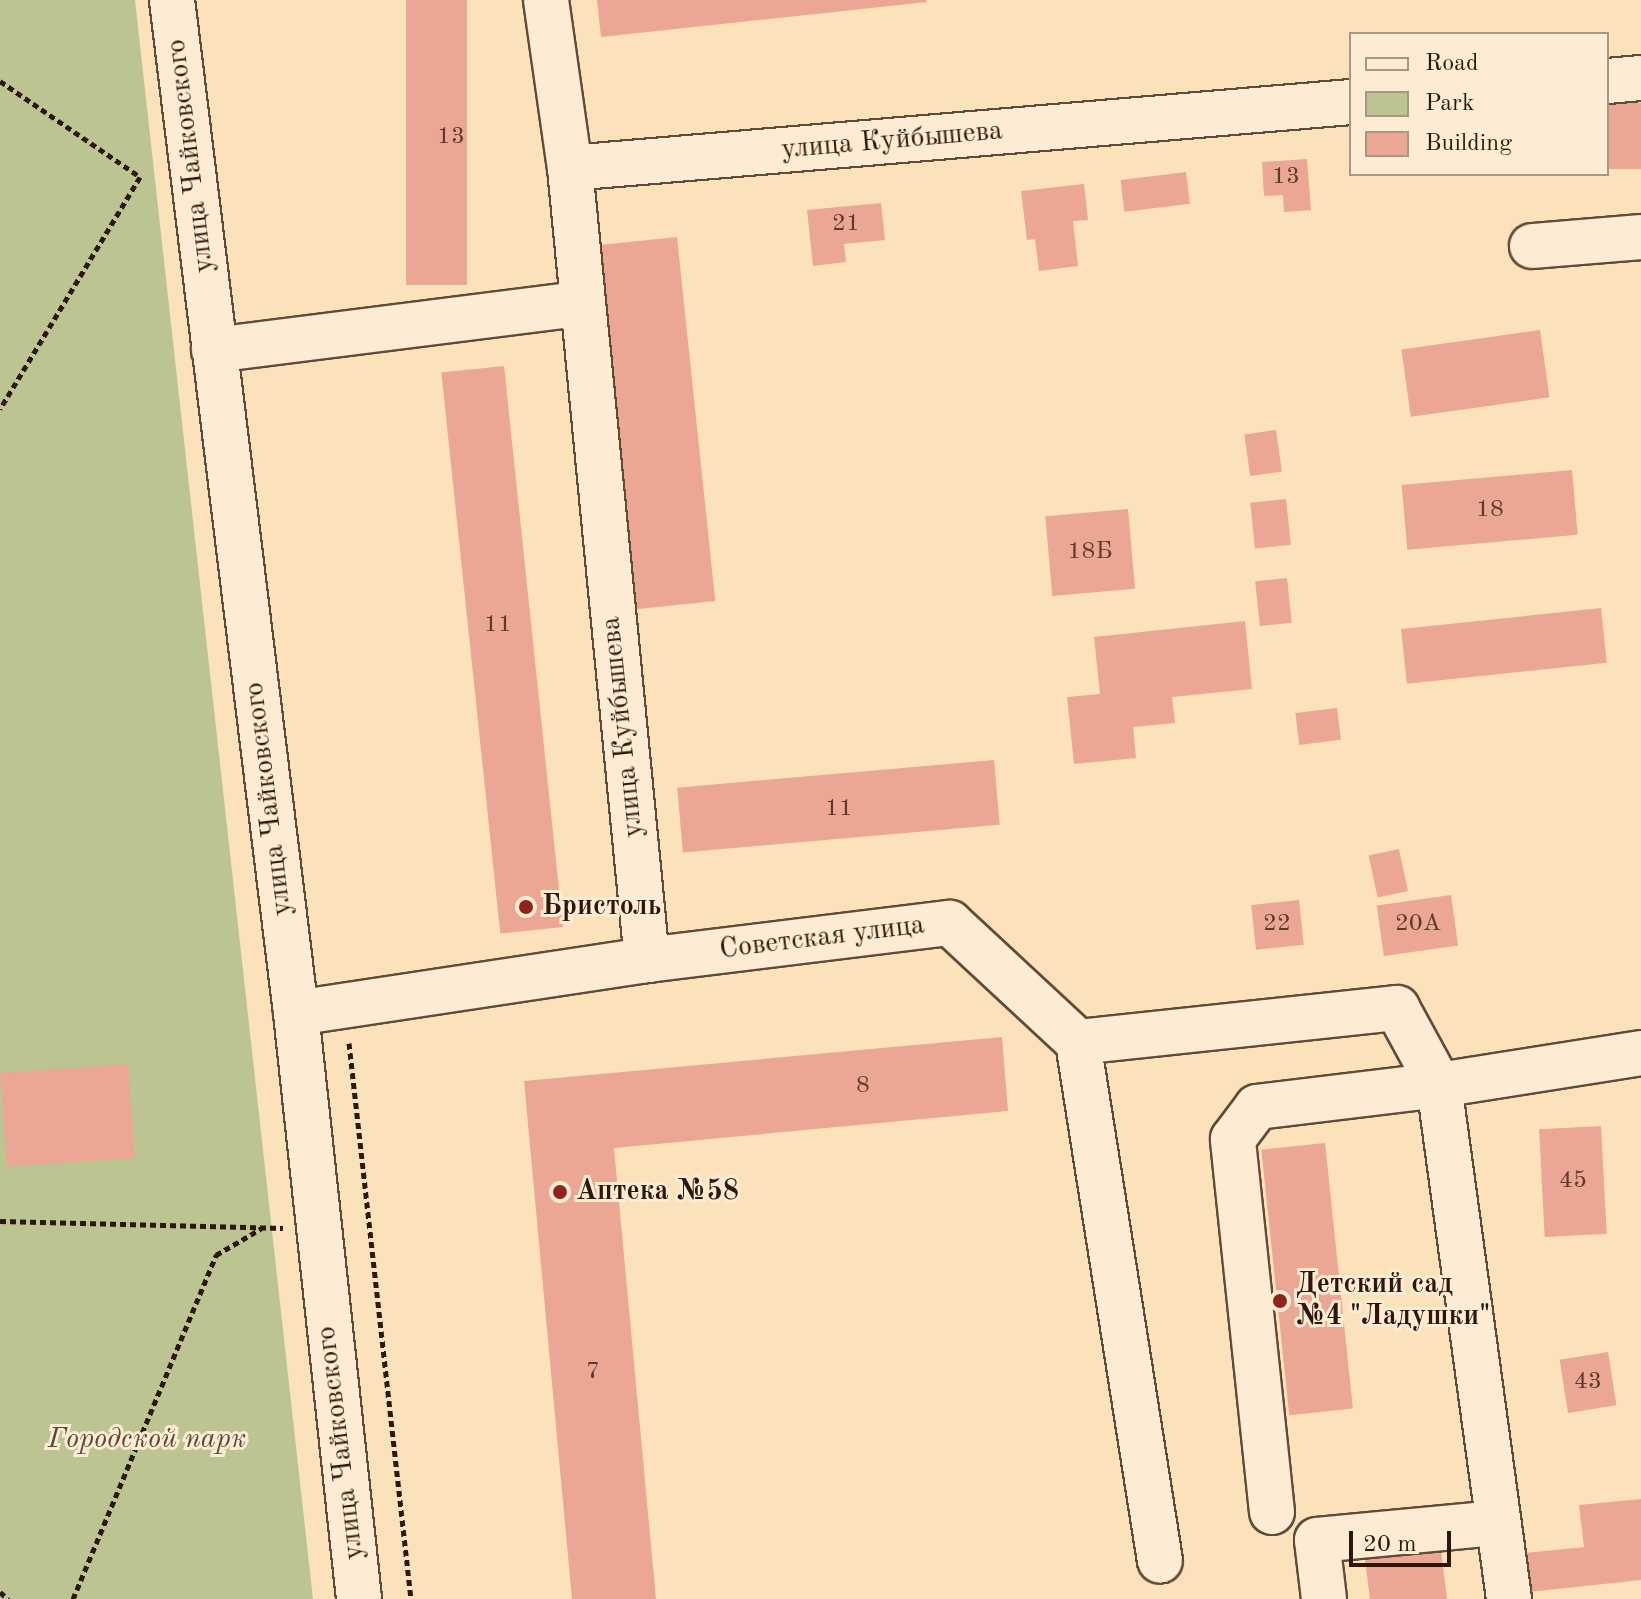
<!DOCTYPE html>
<html>
<head>
<meta charset="utf-8">
<style>
	body { margin:0 }
	#map { position:relative; width:1641px; height:1599px; overflow:hidden; background:#fce2bb; font-family:"Old Standard TT",serif }
	div>[style] { position:absolute }
	.green>* { inset:0; background:#bcc492 }
	.building>* { inset:0; background:#eba694; transform-origin:0 0 }
	.path>* { height:5px; margin-top:-2.5px; transform-origin:0; background:repeating-linear-gradient(90deg,#2d170c 0 6px,transparent 0 10px) }
	.roads { filter:drop-shadow(2px 0 #614a38) drop-shadow(-2px 0 #614a38) drop-shadow(0 2px #614a38) drop-shadow(0 -2px #614a38) }
	.minor>* { height:44px; margin:-22px; padding:0 22px; transform-origin:22px; border-radius:22px; background:#fdecd3 }
	.dots>* { width:22px; height:22px; translate:-50% -50%; box-sizing:border-box; border:4px solid #fdecd3; border-radius:50% }
	span { translate:-50% -50%; white-space:nowrap; text-align:center; line-height:1.15; -webkit-text-stroke:6px #fdecd3; paint-order:stroke }
	.number-label { font-size:24px; color:#5c3b2e }
	.number-label span { -webkit-text-stroke-width:0 }
	.street-label { font-size:28px; color:#2d170c }
	.poi-label { font-size:28px; color:#2d170c; font-weight:700 }
	.left { translate:0 -50%; text-align:left }
	.park-label { font-size:28px; color:#584b34; font-style:italic }
	.legend { position:absolute; left:1349px; top:32px; width:260px; height:144px; box-sizing:border-box; background:#fdecd3; border:2px solid #aa9783; margin:0; padding:10px 14px; list-style:none; font-size:24px; color:#2d170c }
	.legend li { display:flex; align-items:center; gap:16px; height:40px }
	.legend b { width:40px; border:2px solid #aa9783 }
	.scale { position:absolute; left:1349px; top:1531px; width:102px; height:36px; box-sizing:border-box; border:4px solid #2d170c; border-top:0; padding-left:10px; font-size:24px; line-height:28px; white-space:nowrap; color:#2d170c; -webkit-text-stroke:6px #fdecd3; paint-order:stroke }
</style>
</head>
<body>
<div id="map">
	<div class="green">
		<i style="clip-path:polygon(0 0,135px 0,313px 1599px,0 1599px)"></i>
	</div>
	<div class="building">
		<i style="left:406px;top:0;width:61px;height:285px"></i>
		<i style="clip-path:polygon(597px 0,926px 0,927px 2px,601px 37px)"></i>
		<i style="left:1641px;top:103px;width:66px;height:34px;rotate:90deg"></i>
		<i style="clip-path:polygon(1307px 159px,1311px 210px,1284px 212px,1283px 195px,1264px 196px,1262px 162px)"></i>
		<i style="left:1186px;top:172px;width:32px;height:66px;rotate:83deg"></i>
		<i style="clip-path:polygon(1084px 184px,1088px 220px,1073px 221px,1078px 266px,1039px 271px,1035px 239px,1027px 240px,1021px 191px)"></i>
		<i style="clip-path:polygon(881px 203px,885px 240px,844px 244px,846px 262px,813px 266px,807px 210px)"></i>
		<i style="left:677px;top:237px;width:366px;height:80px;rotate:84deg"></i>
		<i style="left:1540px;top:330px;width:68px;height:140px;rotate:82deg"></i>
		<i style="left:504px;top:366px;width:564px;height:63px;rotate:84deg"></i>
		<i style="left:1276px;top:430px;width:42px;height:32px;rotate:82deg"></i>
		<i style="left:1572px;top:470px;width:65px;height:171px;rotate:85deg"></i>
		<i style="left:1286px;top:499px;width:46px;height:36px;rotate:84deg"></i>
		<i style="left:1128px;top:509px;width:80px;height:83px;rotate:85deg"></i>
		<i style="left:1287px;top:578px;width:45px;height:32px;rotate:84deg"></i>
		<i style="left:1601px;top:608px;width:55px;height:201px;rotate:84deg"></i>
		<i style="clip-path:polygon(1245px 621px,1252px 689px,1172px 697px,1175px 723px,1133px 727px,1136px 758px,1074px 764px,1067px 697px,1100px 694px,1094px 637px)"></i>
		<i style="left:1337px;top:708px;width:32px;height:42px;rotate:83deg"></i>
		<i style="left:994px;top:760px;width:65px;height:318px;rotate:85deg"></i>
		<i style="left:1399px;top:849px;width:43px;height:31px;rotate:78deg"></i>
		<i style="left:1451px;top:895px;width:51px;height:75px;rotate:82deg"></i>
		<i style="left:1299px;top:900px;width:45px;height:48px;rotate:84deg"></i>
		<i style="clip-path:polygon(1002px 1037px,1008px 1111px,614px 1148px,656px 1599px,572px 1599px,524px 1081px)"></i>
		<i style="left:128px;top:1064px;width:94px;height:128px;rotate:86deg"></i>
		<i style="left:1601px;top:1126px;width:108px;height:62px;rotate:87deg"></i>
		<i style="left:1325px;top:1143px;width:267px;height:64px;rotate:84deg"></i>
		<i style="left:1608px;top:1352px;width:54px;height:49px;rotate:81deg"></i>
		<i style="clip-path:polygon(1641px 1499px,1641px 1580px,1529px 1592px,1525px 1553px,1584px 1547px,1579px 1505px)"></i>
		<i style="clip-path:polygon(1440px 1543px,1447px 1599px,1370px 1599px,1364px 1552px)"></i>
	</div>
	<div class="path">
		<i style="left:0;top:81px;width:170px;rotate:34.4deg"></i>
		<i style="left:140px;top:177px;width:271px;rotate:121.1deg"></i>
		<i style="left:349px;top:1043px;width:559px;rotate:83.64deg"></i>
		<i style="left:0;top:1221px;width:283px;rotate:1.4deg"></i>
		<i style="left:0;top:1592px;width:11px;rotate:41deg"></i>
		<i style="left:73px;top:1599px;width:373px;rotate:-67.4deg"></i>
		<i style="left:216px;top:1255px;width:53px;rotate:-30.4deg"></i>
	</div>
	<div class="roads">
		<div class="minor">
			<i style="left:172px;top:0;width:1021px;rotate:83.02deg"></i>
			<i style="left:296px;top:1013px;width:589px;rotate:83.86deg"></i>
			<i style="left:546px;top:0;width:170px;rotate:81.9deg"></i>
			<i style="left:570px;top:168px;width:796px;rotate:84.45deg"></i>
			<i style="left:1607px;top:81px;width:34px;rotate:-5deg"></i>
			<i style="left:570px;top:168px;width:784px;rotate:-4.83deg"></i>
			<i style="left:1532px;top:246px;width:109px;rotate:-4.7deg"></i>
			<i style="left:214px;top:350px;width:368px;rotate:-7.2deg"></i>
			<i style="left:296px;top:1013px;width:355px;rotate:-8.6deg"></i>
			<i style="left:647px;top:960px;width:305px;rotate:-7deg"></i>
			<i style="left:950px;top:923px;width:175px;rotate:42.9deg"></i>
			<i style="left:1078px;top:1042px;width:321px;rotate:-6.1deg"></i>
			<i style="left:1397px;top:1008px;width:88px;rotate:61.4deg"></i>
			<i style="left:1439px;top:1085px;width:205px;rotate:-9deg"></i>
			<i style="left:1078px;top:1042px;width:525px;rotate:81.02deg"></i>
			<i style="left:1272px;top:1512px;width:375px;rotate:-96deg"></i>
			<i style="left:1233px;top:1139px;width:40px;rotate:-53deg"></i>
			<i style="left:1257px;top:1107px;width:183px;rotate:-6.9deg"></i>
			<i style="left:1439px;top:1085px;width:519px;rotate:82.24deg"></i>
			<i style="left:1324px;top:1599px;width:59px;rotate:-96.8deg"></i>
			<i style="left:1317px;top:1540px;width:181px;rotate:-5.4deg"></i>
		</div>
	</div>
	<div class="dots">
		<i style="left:526px;top:907px;background:#8f2418"></i>
		<i style="left:560px;top:1192px;background:#8f2418"></i>
		<i style="left:1280px;top:1301px;background:#8f2418"></i>
	</div>
	<div class="number-label">
		<span style="left:451px;top:138px">13</span>
		<span style="left:1286px;top:178px">13</span>
		<span style="left:846px;top:225px">21</span>
		<span style="left:1490px;top:511px">18</span>
		<span style="left:1090px;top:553px">18Б</span>
		<span style="left:498px;top:626px">11</span>
		<span style="left:839px;top:810px">11</span>
		<span style="left:1277px;top:925px">22</span>
		<span style="left:1418px;top:925px">20А</span>
		<span style="left:863px;top:1087px">8</span>
		<span style="left:1573px;top:1182px">45</span>
		<span style="left:593px;top:1373px">7</span>
		<span style="left:1588px;top:1383px">43</span>
	</div>
	<div class="street-label">
		<span style="left:892px;top:141px;rotate:-5deg">улица Куйбышева</span>
		<span style="left:191px;top:156px;rotate:-97deg">улица Чайковского</span>
		<span style="left:623px;top:727px;rotate:-96deg">улица Куйбышева</span>
		<span style="left:269px;top:799px;rotate:-97deg">улица Чайковского</span>
		<span style="left:822px;top:938px;rotate:-7deg">Советская улица</span>
		<span style="left:341px;top:1443px;rotate:-97deg">улица Чайковского</span>
	</div>
	<div class="poi-label">
		<span class="left" style="left:542px;top:907px">Бристоль</span>
		<span class="left" style="left:576px;top:1192px">Аптека №58</span>
		<span class="left" style="left:1296px;top:1301px">Детский сад<br>№4 "Ладушки"</span>
	</div>
	<div class="park-label">
		<span style="left:147px;top:1440px">Городской парк</span>
	</div>
	<ul class="legend">
	<li><b style="height:10px;background:#fdecd3"></b>Road</li>
	<li><b style="height:22px;background:#bcc492"></b>Park</li>
	<li><b style="height:22px;background:#eba694"></b>Building</li>
	</ul>
	<div class="scale">20 m</div>
</div>
</body>
</html>
